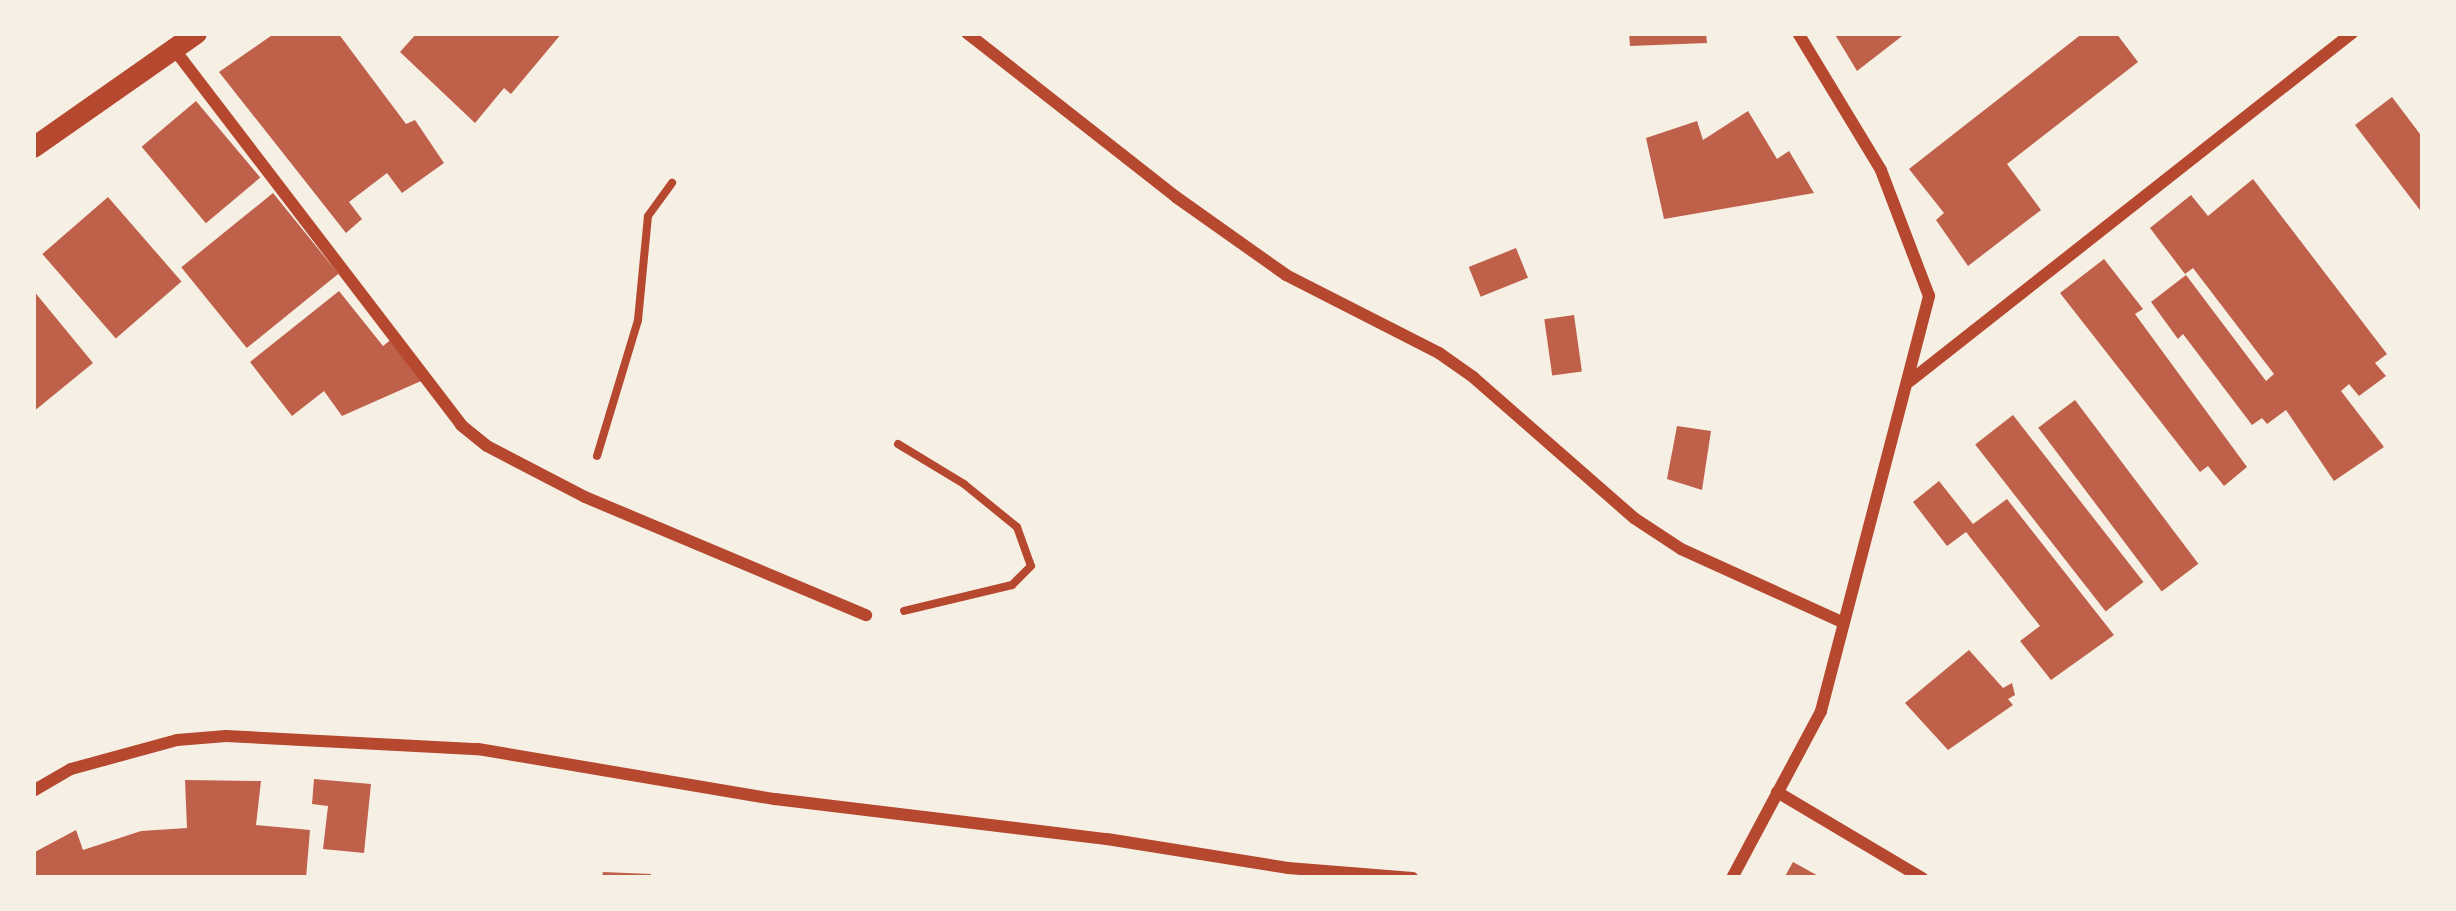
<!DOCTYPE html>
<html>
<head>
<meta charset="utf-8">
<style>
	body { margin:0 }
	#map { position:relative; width:2456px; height:911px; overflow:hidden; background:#f6efe4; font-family:"Libre Baskerville",serif }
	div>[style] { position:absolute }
	.building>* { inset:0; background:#bf614a; transform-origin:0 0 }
	.path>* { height:8px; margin:-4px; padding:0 4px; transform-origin:4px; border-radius:4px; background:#b5482f }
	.minor>* { height:12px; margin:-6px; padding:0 6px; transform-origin:6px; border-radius:6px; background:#b5482f }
	.tertiary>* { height:21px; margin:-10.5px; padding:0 10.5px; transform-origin:10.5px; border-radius:10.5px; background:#b5482f }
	span { translate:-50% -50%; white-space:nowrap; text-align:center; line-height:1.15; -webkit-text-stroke:12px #f6efe4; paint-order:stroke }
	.frame { position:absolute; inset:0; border:36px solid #f6efe4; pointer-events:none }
</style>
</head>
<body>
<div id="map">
	<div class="building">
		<i style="clip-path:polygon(275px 33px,338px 33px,406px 124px,415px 120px,444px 163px,402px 193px,387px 173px,349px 202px,362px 219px,346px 233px,219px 72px)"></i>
		<i style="clip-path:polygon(417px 33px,562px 33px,511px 94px,504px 88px,475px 123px,400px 52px)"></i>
		<i style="clip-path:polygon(1629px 33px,1706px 33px,1707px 43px,1630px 46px)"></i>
		<i style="clip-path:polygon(1834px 33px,1906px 33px,1857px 71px)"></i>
		<i style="clip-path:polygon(2083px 33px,2116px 33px,2138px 62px,2007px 164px,2041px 210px,1968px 266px,1936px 220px,1944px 213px,1909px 169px)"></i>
		<i style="clip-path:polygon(2392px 97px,2423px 138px,2423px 214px,2355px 125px)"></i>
		<i style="left:196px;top:101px;width:100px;height:71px;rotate:50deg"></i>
		<i style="clip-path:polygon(1748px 111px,1777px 159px,1789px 151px,1814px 193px,1664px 219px,1646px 138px,1697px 121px,1703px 140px)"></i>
		<i style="clip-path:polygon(2253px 179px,2387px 354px,2375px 363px,2386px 376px,2359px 396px,2349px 384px,2341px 391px,2384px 447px,2334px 481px,2286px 410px,2267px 424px,2262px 418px,2252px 425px,2183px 334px,2178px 339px,2151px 302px,2186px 275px,2266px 381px,2274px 374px,2193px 268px,2185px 274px,2150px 228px,2191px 195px,2208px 216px)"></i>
		<i style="left:273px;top:193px;width:104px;height:118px;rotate:51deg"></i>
		<i style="left:108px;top:197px;width:112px;height:87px;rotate:49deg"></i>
		<i style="left:1516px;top:248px;width:32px;height:51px;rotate:68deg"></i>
		<i style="clip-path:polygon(2104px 259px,2143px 309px,2135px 314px,2247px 467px,2224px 486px,2208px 466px,2200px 472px,2060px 293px)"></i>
		<i style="clip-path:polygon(33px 290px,93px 363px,33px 412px)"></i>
		<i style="clip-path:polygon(339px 291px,383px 346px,393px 338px,421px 381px,342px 416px,324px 391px,292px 416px,250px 362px)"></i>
		<i style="left:1574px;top:315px;width:57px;height:30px;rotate:82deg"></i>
		<i style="left:2075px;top:400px;width:205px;height:46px;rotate:53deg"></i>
		<i style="left:2013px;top:415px;width:212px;height:48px;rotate:52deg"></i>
		<i style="clip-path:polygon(1677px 426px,1711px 431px,1702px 490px,1667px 479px)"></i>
		<i style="clip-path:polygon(1939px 481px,1973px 524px,2007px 499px,2114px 635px,2051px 680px,2020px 641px,2040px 626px,1966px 532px,1947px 546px,1913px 502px)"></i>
		<i style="clip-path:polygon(1969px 650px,2003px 688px,2012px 683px,2015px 695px,2008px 699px,2013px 705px,1948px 750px,1905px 703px)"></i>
		<i style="clip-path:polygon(314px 779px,371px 784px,364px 853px,323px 849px,328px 806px,312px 804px)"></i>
		<i style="clip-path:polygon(185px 780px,261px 781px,256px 825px,310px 830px,306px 878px,33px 878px,33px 853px,76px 830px,83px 850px,141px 831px,187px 828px)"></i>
		<i style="clip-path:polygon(1793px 862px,1822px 878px,1784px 878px)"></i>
		<i style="clip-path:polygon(603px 872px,651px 874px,651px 878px,602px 878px)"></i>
	</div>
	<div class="path">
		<i style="left:898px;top:444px;width:77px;rotate:31.2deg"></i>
		<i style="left:964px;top:484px;width:68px;rotate:39.1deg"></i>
		<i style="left:1017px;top:527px;width:41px;rotate:70.3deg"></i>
		<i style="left:1031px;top:566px;width:27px;rotate:135deg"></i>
		<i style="left:1012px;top:585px;width:111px;rotate:166.5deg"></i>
		<i style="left:597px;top:456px;width:142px;rotate:-73.2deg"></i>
		<i style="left:638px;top:320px;width:104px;rotate:-84.5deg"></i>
		<i style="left:648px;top:216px;width:41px;rotate:-54deg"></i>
	</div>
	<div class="minor">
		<i style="left:967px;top:33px;width:266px;rotate:38.1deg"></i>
		<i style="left:1176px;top:197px;width:135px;rotate:35.3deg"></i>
		<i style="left:1286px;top:275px;width:172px;rotate:27deg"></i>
		<i style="left:1439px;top:353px;width:42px;rotate:35.2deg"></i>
		<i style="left:1473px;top:377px;width:214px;rotate:41.2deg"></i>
		<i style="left:1634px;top:518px;width:56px;rotate:33.4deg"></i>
		<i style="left:1681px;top:549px;width:177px;rotate:24.4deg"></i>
		<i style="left:174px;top:49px;width:473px;rotate:52.6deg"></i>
		<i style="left:461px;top:425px;width:33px;rotate:39deg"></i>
		<i style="left:487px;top:446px;width:110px;rotate:27.5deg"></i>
		<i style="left:585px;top:497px;width:305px;rotate:22.8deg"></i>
		<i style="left:1910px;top:381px;width:563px;rotate:-38.21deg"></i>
		<i style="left:33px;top:791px;width:44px;rotate:-30.1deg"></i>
		<i style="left:71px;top:769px;width:110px;rotate:-15.3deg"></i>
		<i style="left:177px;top:740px;width:49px;rotate:-4.7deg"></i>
		<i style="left:226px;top:736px;width:252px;rotate:3deg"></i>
		<i style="left:478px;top:749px;width:301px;rotate:9.6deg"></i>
		<i style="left:775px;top:799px;width:334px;rotate:6.9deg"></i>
		<i style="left:1107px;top:839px;width:183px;rotate:9.1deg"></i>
		<i style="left:1288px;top:868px;width:125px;rotate:4.6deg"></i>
		<i style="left:1777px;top:792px;width:169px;rotate:30.7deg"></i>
		<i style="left:1732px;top:878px;width:189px;rotate:-61.9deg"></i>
		<i style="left:1821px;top:711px;width:429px;rotate:-75.4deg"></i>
		<i style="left:1929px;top:296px;width:135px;rotate:-110.9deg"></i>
		<i style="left:1881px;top:170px;width:160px;rotate:-121.2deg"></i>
	</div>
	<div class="tertiary">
		<i style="left:33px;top:147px;width:199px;rotate:-35deg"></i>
	</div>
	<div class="frame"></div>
</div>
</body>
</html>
